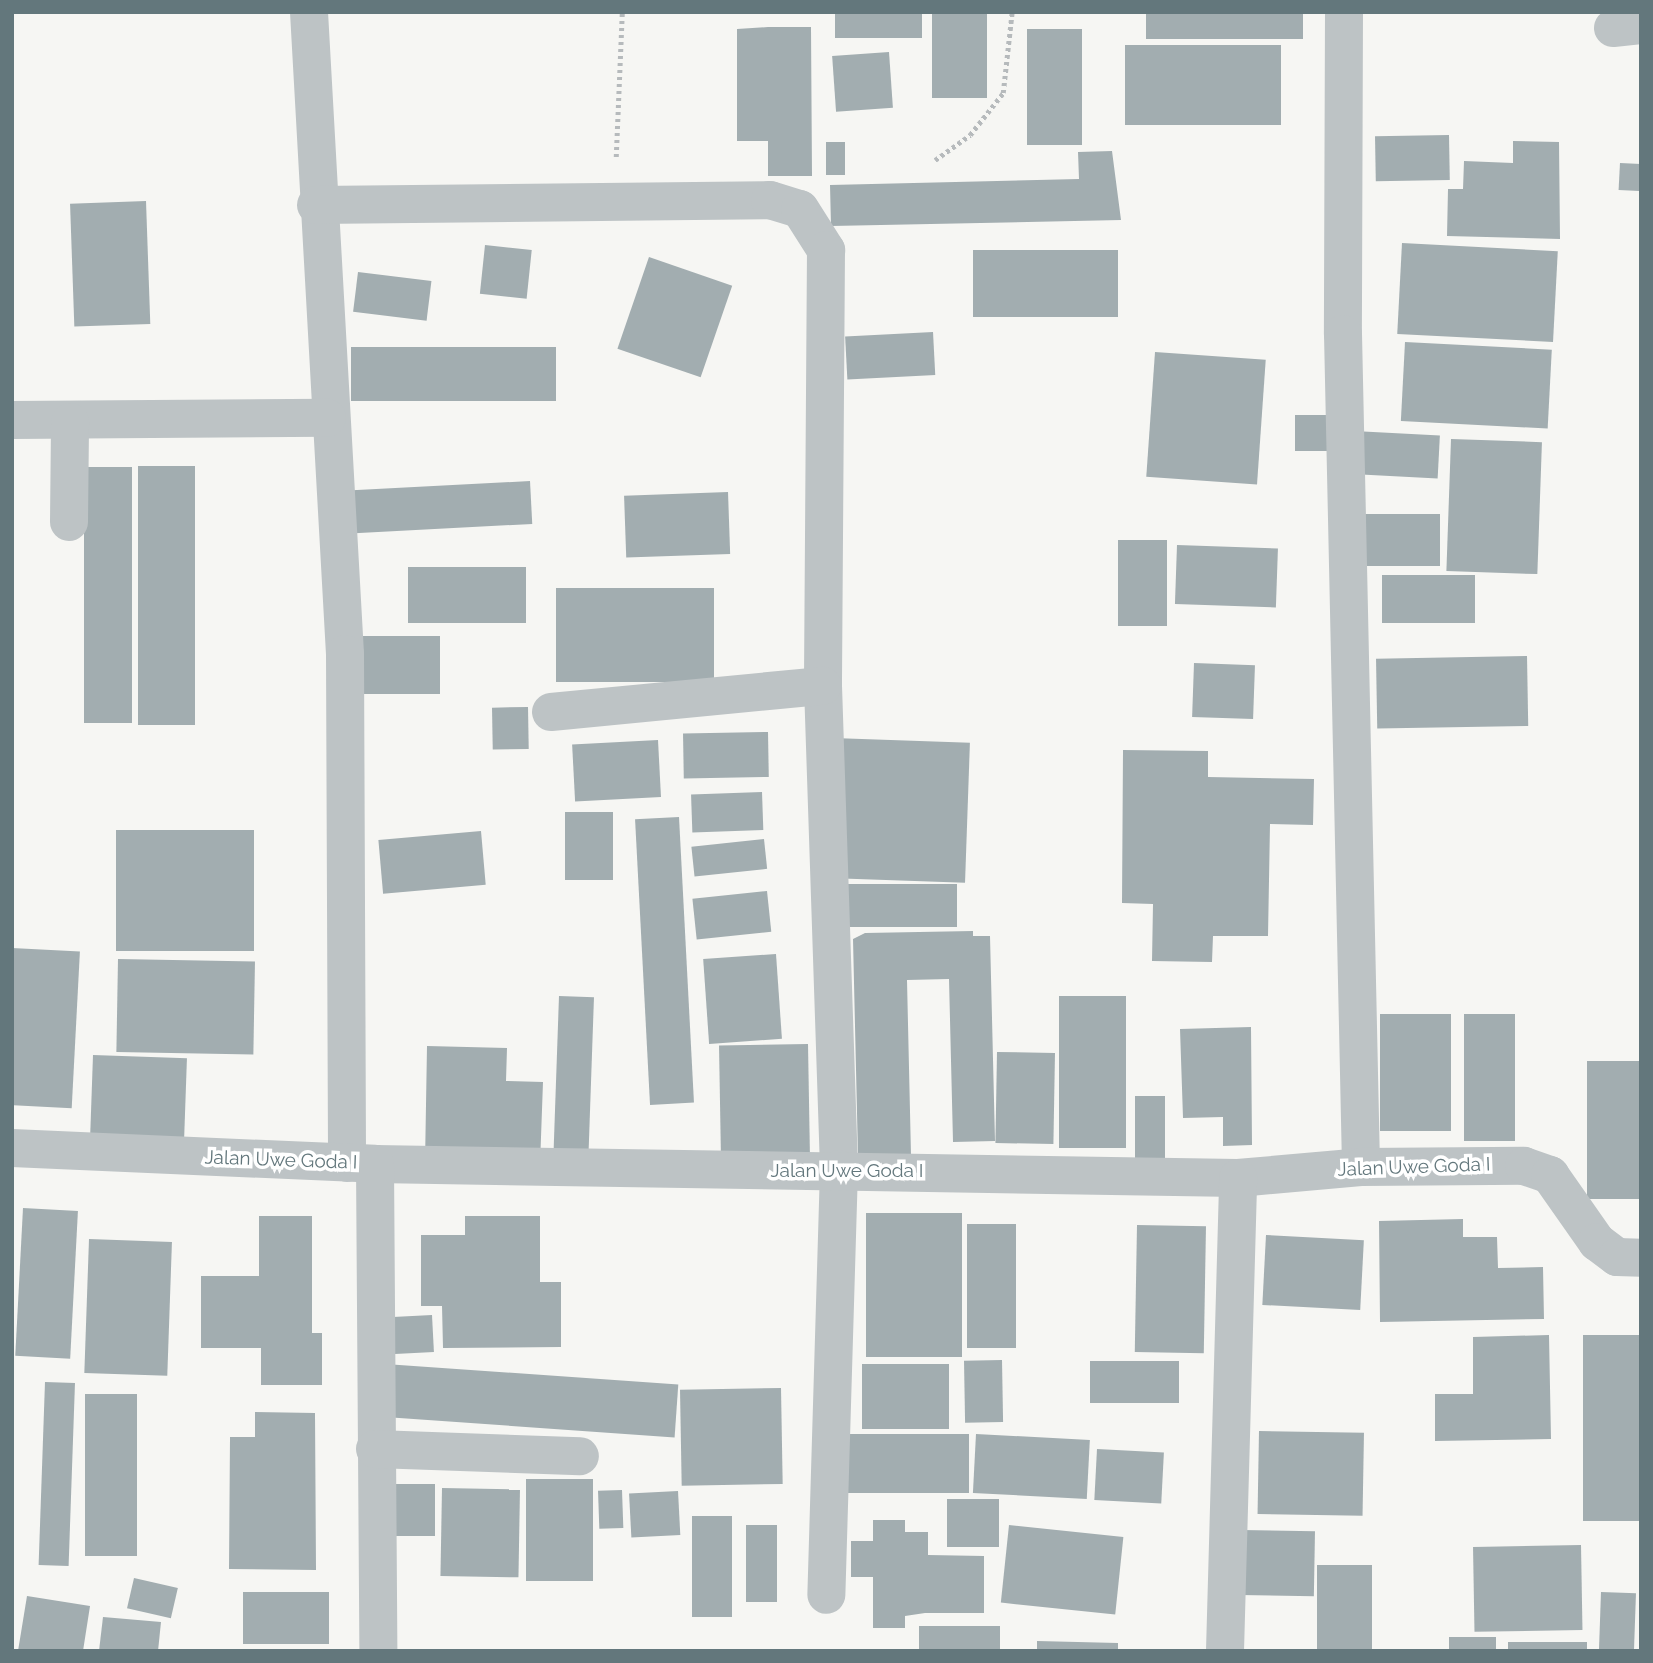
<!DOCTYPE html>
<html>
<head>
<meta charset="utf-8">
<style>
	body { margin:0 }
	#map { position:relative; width:1653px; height:1663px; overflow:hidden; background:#f6f6f3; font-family:Raleway,sans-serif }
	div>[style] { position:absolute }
	.building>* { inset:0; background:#a2adb0; transform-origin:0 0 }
	.path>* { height:4.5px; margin-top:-2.25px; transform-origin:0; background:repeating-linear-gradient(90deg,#b6babc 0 3.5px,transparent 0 7px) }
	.minor>* { height:38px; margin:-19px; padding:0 19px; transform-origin:19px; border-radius:19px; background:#bdc3c5 }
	span { translate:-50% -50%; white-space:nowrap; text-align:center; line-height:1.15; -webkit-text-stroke:7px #fff; paint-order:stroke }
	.street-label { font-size:19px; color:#63777c }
	.frame { position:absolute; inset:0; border:14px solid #63777c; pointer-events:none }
</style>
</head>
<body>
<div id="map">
	<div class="building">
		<i style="left:835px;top:12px;width:87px;height:26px"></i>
		<i style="left:932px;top:12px;width:55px;height:86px"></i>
		<i style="left:1146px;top:12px;width:157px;height:27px"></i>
		<i style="clip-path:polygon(768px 27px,811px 27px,812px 176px,768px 176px,768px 141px,737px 141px,737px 29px)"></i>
		<i style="left:1027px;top:29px;width:55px;height:116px"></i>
		<i style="left:1125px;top:45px;width:156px;height:80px"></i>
		<i style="left:889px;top:52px;width:56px;height:57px;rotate:86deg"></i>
		<i style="left:1449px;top:135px;width:45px;height:74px;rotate:89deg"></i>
		<i style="clip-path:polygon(1513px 141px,1559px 142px,1560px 239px,1447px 236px,1448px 189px,1463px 189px,1464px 161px,1513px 163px)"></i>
		<i style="left:826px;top:142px;width:19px;height:33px"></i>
		<i style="clip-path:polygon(1112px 151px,1121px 220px,831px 226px,830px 185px,1079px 179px,1078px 152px)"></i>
		<i style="left:1620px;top:163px;width:21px;height:27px;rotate:3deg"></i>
		<i style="left:146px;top:201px;width:123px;height:76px;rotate:88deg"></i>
		<i style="left:1402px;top:243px;width:156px;height:91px;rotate:3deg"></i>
		<i style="left:485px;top:245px;width:47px;height:49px;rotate:6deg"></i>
		<i style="left:973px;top:250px;width:145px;height:67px"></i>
		<i style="left:649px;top:257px;width:88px;height:97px;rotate:19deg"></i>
		<i style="left:358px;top:272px;width:74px;height:40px;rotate:7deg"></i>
		<i style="left:933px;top:332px;width:43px;height:88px;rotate:87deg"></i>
		<i style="left:1405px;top:342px;width:147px;height:79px;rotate:3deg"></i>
		<i style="left:351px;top:347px;width:205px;height:54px"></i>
		<i style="left:1155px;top:352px;width:111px;height:125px;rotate:4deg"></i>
		<i style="left:1295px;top:415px;width:35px;height:36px"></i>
		<i style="left:1354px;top:431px;width:86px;height:43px;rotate:3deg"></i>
		<i style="left:1451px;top:439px;width:91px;height:132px;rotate:2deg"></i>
		<i style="left:138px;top:466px;width:57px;height:259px"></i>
		<i style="left:84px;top:467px;width:48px;height:256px"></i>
		<i style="left:530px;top:481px;width:43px;height:178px;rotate:87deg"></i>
		<i style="left:728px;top:492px;width:62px;height:104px;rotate:88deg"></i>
		<i style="left:1351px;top:514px;width:89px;height:52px"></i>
		<i style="left:1118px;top:540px;width:49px;height:86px"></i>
		<i style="left:1177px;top:545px;width:101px;height:59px;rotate:2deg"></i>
		<i style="left:408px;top:567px;width:118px;height:56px"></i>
		<i style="left:1382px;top:575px;width:93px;height:48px"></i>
		<i style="left:556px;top:588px;width:158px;height:94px"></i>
		<i style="left:360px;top:636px;width:80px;height:58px"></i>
		<i style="left:1527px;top:656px;width:70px;height:151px;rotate:89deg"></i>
		<i style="left:1194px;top:663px;width:61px;height:54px;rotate:2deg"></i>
		<i style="left:528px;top:707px;width:42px;height:36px;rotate:89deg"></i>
		<i style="left:768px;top:732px;width:45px;height:85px;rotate:89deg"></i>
		<i style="left:833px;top:738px;width:137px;height:140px;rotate:2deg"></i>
		<i style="left:658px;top:740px;width:57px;height:86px;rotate:87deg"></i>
		<i style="clip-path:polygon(1123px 750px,1208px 751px,1208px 777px,1314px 779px,1313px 825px,1270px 824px,1268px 936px,1213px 936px,1212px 962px,1152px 961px,1153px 904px,1122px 903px)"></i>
		<i style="left:762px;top:792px;width:38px;height:71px;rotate:88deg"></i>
		<i style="left:565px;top:812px;width:48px;height:68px"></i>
		<i style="left:679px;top:817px;width:286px;height:44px;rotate:87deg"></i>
		<i style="left:116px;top:830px;width:138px;height:121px"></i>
		<i style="left:481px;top:831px;width:54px;height:103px;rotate:85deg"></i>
		<i style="left:764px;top:839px;width:30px;height:73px;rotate:84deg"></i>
		<i style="left:842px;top:884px;width:115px;height:43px"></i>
		<i style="left:767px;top:891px;width:41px;height:75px;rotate:84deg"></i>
		<i style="clip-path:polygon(973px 931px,973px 936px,990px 936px,995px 1141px,953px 1142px,949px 979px,907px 980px,911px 1155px,858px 1156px,853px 939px,865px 933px)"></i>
		<i style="left:12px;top:948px;width:68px;height:157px;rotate:3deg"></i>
		<i style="left:776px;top:954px;width:85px;height:73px;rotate:86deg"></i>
		<i style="left:118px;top:959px;width:137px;height:93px;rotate:1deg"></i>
		<i style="left:559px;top:996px;width:35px;height:155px;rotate:2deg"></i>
		<i style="left:1059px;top:996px;width:67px;height:152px"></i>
		<i style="left:1380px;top:1014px;width:71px;height:117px"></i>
		<i style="left:1464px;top:1014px;width:51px;height:127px"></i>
		<i style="clip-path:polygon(1251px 1027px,1252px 1145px,1223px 1146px,1223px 1117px,1183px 1118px,1180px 1029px)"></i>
		<i style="left:808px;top:1044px;width:117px;height:89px;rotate:89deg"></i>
		<i style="clip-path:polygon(427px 1046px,507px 1048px,506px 1081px,543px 1082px,540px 1165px,425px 1163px)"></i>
		<i style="left:997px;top:1052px;width:58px;height:91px;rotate:1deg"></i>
		<i style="left:93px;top:1055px;width:94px;height:86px;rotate:2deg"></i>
		<i style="left:1641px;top:1061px;width:138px;height:54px;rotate:90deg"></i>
		<i style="left:1135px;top:1096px;width:30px;height:62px"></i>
		<i style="left:23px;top:1208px;width:55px;height:148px;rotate:3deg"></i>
		<i style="left:962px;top:1213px;width:144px;height:96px;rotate:90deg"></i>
		<i style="clip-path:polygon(259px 1216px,312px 1216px,312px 1333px,322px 1333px,322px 1385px,261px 1385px,261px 1348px,201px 1348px,201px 1276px,259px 1276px)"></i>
		<i style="clip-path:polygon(465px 1216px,540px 1216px,540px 1282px,561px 1282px,561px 1347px,443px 1348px,442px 1306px,421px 1306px,421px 1235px,465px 1235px)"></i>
		<i style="clip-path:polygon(1463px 1219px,1463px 1237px,1497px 1237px,1498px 1268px,1543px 1267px,1544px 1319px,1380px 1322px,1379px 1221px)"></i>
		<i style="left:1016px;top:1224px;width:124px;height:49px;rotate:90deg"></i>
		<i style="left:1137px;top:1225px;width:69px;height:127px;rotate:1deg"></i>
		<i style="left:1266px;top:1235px;width:98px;height:70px;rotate:3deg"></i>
		<i style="left:89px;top:1239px;width:83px;height:134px;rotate:2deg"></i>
		<i style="left:432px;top:1315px;width:37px;height:44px;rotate:87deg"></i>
		<i style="clip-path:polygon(1549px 1335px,1551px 1439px,1435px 1441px,1435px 1394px,1473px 1394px,1473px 1337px)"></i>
		<i style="left:1583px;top:1335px;width:58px;height:186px"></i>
		<i style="left:1002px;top:1360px;width:62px;height:38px;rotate:89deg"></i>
		<i style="left:1090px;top:1361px;width:89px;height:42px"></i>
		<i style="left:385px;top:1364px;width:294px;height:53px;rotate:4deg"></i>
		<i style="left:949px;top:1364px;width:65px;height:87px;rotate:90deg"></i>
		<i style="left:45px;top:1382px;width:30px;height:183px;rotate:2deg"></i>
		<i style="left:781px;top:1388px;width:96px;height:101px;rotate:89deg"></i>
		<i style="left:85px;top:1394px;width:52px;height:162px"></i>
		<i style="clip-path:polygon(255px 1412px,315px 1413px,316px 1570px,229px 1569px,230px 1437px,255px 1437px)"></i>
		<i style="left:1259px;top:1431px;width:105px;height:83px;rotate:1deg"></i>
		<i style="left:833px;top:1434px;width:136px;height:59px"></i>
		<i style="left:976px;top:1434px;width:114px;height:59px;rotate:3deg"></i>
		<i style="left:1097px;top:1449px;width:67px;height:51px;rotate:3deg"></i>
		<i style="left:526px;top:1479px;width:67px;height:102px"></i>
		<i style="left:390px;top:1484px;width:45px;height:52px"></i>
		<i style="left:442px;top:1488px;width:78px;height:88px;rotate:1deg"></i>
		<i style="left:622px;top:1490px;width:38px;height:24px;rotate:88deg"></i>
		<i style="left:678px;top:1491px;width:44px;height:49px;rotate:87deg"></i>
		<i style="left:999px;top:1499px;width:48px;height:52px;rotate:90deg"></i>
		<i style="left:692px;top:1516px;width:40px;height:101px"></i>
		<i style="clip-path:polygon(873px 1520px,905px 1520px,905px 1532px,928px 1532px,928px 1555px,984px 1556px,984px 1613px,925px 1613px,905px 1616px,905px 1628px,873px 1628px,873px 1577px,851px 1577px,851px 1541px,873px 1541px)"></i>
		<i style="left:746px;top:1525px;width:31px;height:77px"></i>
		<i style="left:1009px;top:1525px;width:115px;height:78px;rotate:6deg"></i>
		<i style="left:1241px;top:1530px;width:74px;height:65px;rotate:1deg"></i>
		<i style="left:1581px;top:1545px;width:85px;height:108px;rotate:89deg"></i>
		<i style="left:1317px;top:1565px;width:55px;height:86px"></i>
		<i style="left:134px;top:1578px;width:45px;height:31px;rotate:13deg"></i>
		<i style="left:243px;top:1592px;width:86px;height:52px"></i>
		<i style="left:1601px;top:1592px;width:35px;height:59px;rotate:2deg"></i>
		<i style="clip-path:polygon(27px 1596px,90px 1606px,83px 1651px,18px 1651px)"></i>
		<i style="clip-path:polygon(103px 1617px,161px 1622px,158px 1651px,99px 1651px)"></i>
		<i style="left:919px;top:1626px;width:81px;height:25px"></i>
		<i style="left:1449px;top:1637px;width:47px;height:14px"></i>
		<i style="clip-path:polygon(1037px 1641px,1118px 1643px,1118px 1651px,1037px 1651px)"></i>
		<i style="left:1587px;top:1642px;width:9px;height:79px;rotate:90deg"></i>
	</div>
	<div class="path">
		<i style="left:616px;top:157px;width:145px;rotate:-87.6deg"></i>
		<i style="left:935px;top:160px;width:43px;rotate:-35.5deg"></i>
		<i style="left:970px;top:135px;width:53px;rotate:-51.8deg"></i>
		<i style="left:1003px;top:93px;width:81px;rotate:-83.7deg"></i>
	</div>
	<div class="minor">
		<i style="left:309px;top:12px;width:643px;rotate:86.79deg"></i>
		<i style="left:345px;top:654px;width:509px;rotate:89.77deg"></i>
		<i style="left:1344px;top:12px;width:322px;rotate:90.2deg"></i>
		<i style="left:1343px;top:334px;width:833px;rotate:88.76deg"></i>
		<i style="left:1613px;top:28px;width:28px;rotate:-6deg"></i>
		<i style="left:316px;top:205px;width:454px;rotate:-0.6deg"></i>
		<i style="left:770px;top:200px;width:31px;rotate:17deg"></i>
		<i style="left:800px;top:209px;width:49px;rotate:57.6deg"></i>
		<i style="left:826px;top:250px;width:436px;rotate:90.4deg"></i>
		<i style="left:823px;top:686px;width:483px;rotate:88.1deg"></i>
		<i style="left:839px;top:1169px;width:426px;rotate:91.7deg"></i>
		<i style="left:12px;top:420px;width:315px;rotate:-0.4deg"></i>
		<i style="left:69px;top:522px;width:100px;rotate:-89.4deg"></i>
		<i style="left:551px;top:712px;width:273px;rotate:-5.5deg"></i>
		<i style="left:12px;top:1148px;width:363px;rotate:2.5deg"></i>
		<i style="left:375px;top:1164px;width:863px;rotate:0.93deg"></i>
		<i style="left:1238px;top:1178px;width:123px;rotate:-5.1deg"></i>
		<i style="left:1361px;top:1167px;width:163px;rotate:-0.4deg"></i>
		<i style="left:1524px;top:1166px;width:28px;rotate:19deg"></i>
		<i style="left:1550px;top:1175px;width:82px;rotate:55deg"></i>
		<i style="left:1597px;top:1242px;width:25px;rotate:37deg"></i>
		<i style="left:1617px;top:1257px;width:24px;rotate:2deg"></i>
		<i style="left:375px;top:1164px;width:487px;rotate:89.6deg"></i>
		<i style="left:375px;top:1449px;width:205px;rotate:2deg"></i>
		<i style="left:1225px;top:1651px;width:473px;rotate:-88.4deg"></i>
	</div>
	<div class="street-label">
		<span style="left:281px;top:1160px;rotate:2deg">Jalan Uwe Goda I</span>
		<span style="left:1414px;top:1167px;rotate:-2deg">Jalan Uwe Goda I</span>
		<span style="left:847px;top:1171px">Jalan Uwe Goda I</span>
	</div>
	<div class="frame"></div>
</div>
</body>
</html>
